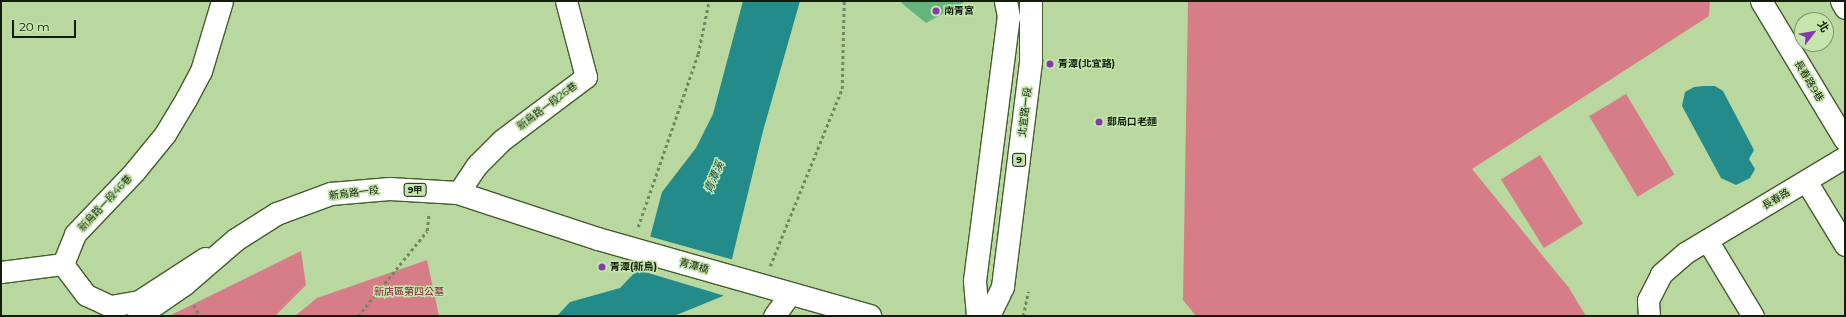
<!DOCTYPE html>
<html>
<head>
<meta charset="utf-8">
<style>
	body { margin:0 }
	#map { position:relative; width:1846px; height:317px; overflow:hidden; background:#b8d8a0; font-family:Montserrat,"Noto Sans TC",sans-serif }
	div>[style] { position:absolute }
	.green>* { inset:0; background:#d67d88; transform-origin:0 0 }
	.water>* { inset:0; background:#238b89 }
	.pier>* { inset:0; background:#b8d8a0 }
	.building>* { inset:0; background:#65b47d }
	.path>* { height:2.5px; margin-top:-1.25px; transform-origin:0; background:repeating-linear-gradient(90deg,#71885f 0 3px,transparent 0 6px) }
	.roads { filter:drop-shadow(1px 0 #425e2b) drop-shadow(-1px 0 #425e2b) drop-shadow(0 1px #425e2b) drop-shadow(0 -1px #425e2b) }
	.minor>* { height:21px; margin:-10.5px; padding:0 10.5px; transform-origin:10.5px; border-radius:10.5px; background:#fff }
	.major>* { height:22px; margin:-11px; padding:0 11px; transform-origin:11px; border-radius:11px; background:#fff }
	.dots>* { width:11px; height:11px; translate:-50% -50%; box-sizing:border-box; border:2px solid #c4e5ac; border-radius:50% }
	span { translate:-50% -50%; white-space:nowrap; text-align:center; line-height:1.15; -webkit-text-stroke:3px #c4e5ac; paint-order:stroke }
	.shield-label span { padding:1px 3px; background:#c4e5ac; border:1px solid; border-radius:3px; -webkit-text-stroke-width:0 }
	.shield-label { font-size:9px; color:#121d08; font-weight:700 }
	.poi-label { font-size:10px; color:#121d08; font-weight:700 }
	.left { translate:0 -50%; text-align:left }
	.street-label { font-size:10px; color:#121d08 }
	.park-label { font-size:10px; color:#871a35 }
	.water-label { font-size:11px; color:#114b49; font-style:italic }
	.frame { position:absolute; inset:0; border:2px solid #121d08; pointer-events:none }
	.north { position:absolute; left:1794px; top:12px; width:40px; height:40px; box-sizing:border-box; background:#c4e5ac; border:1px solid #7d956a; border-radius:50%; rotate:59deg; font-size:11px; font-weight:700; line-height:16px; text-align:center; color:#121d08 }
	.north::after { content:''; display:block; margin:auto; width:14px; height:18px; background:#8539aa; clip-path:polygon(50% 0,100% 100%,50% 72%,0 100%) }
	.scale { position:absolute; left:12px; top:20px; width:64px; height:18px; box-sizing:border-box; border:2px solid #121d08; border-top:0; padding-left:5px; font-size:12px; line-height:14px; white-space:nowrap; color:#121d08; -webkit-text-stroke:3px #c4e5ac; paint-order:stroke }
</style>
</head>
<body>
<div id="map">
	<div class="green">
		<i style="clip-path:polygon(1188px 1px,1710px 1px,1709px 16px,1472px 169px,1569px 288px,1586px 316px,1196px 316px,1183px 300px)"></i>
		<i style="left:1626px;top:94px;width:94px;height:43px;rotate:59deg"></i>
		<i style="left:1540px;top:155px;width:81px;height:46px;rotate:58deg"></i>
		<i style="clip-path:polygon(301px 251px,306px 285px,275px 316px,169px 316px)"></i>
		<i style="clip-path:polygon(427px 260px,439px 316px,295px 316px,317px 298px)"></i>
	</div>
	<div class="water">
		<i style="clip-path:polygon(743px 1px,800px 1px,763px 131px,723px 296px,674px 316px,557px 316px,570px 302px,620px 288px,643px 264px,662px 192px,696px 148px,713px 114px)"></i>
		<i style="clip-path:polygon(1704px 86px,1715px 86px,1723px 91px,1754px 150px,1749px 159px,1755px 169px,1750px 178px,1736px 185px,1721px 178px,1682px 106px,1685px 92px,1694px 87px)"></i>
	</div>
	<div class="pier">
		<i style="clip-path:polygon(648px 236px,734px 260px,725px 296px,635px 269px,641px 262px)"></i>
	</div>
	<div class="building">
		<i style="clip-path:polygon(899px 1px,966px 1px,926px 23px)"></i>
	</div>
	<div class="path">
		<i style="left:638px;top:227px;width:183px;rotate:-70.9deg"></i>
		<i style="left:698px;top:54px;width:54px;rotate:-78.3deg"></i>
		<i style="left:770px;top:266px;width:191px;rotate:-67.9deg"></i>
		<i style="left:842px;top:89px;width:88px;rotate:-88.7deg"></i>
		<i style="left:194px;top:305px;width:13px;rotate:61deg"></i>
		<i style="left:358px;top:316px;width:109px;rotate:-50.9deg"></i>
		<i style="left:427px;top:231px;width:18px;rotate:-84deg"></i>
		<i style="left:1023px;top:316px;width:25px;rotate:-78deg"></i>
	</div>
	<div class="roads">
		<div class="minor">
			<i style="left:1761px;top:1px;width:162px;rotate:58.9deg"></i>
			<i style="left:1841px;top:1px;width:8px;rotate:60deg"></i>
			<i style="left:1806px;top:181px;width:75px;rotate:58.6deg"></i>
			<i style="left:458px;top:193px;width:34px;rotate:-56deg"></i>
			<i style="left:477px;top:165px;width:35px;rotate:-45deg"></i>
			<i style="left:502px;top:140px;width:105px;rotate:-36.9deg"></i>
			<i style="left:586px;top:77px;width:79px;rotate:-104.7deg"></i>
			<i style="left:1707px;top:240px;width:89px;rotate:58.8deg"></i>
			<i style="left:205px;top:258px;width:79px;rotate:146.9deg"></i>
			<i style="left:139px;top:301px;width:29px;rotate:170deg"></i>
			<i style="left:110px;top:306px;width:26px;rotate:-155deg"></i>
			<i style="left:86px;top:295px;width:39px;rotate:-127deg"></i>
			<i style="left:63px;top:264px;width:32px;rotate:-68deg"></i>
			<i style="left:75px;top:234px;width:86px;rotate:-46.4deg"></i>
			<i style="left:134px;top:172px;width:49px;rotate:-50.8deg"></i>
			<i style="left:165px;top:134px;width:41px;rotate:-59deg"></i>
			<i style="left:186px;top:99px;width:32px;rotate:-62deg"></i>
			<i style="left:201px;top:71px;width:73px;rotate:-73.3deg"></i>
			<i style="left:1px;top:272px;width:63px;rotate:-7.4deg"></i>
			<i style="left:774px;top:316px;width:27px;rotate:-54deg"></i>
			<i style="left:1649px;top:316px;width:16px;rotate:-94deg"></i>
			<i style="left:1648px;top:300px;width:29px;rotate:-63deg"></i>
			<i style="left:1661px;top:274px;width:32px;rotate:-41deg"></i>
			<i style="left:1685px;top:253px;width:187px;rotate:-31deg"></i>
		</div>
		<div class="major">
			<i style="left:139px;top:316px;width:55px;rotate:-34.6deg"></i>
			<i style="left:184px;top:285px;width:69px;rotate:-40.9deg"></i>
			<i style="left:236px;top:240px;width:49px;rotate:-32.4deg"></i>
			<i style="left:277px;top:214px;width:58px;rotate:-20.3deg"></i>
			<i style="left:331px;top:194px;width:59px;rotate:-4.8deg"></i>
			<i style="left:390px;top:189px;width:68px;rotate:3.4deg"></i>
			<i style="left:458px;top:193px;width:147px;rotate:18.2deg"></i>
			<i style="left:598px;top:239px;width:283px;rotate:15.8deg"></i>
			<i style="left:978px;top:316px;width:35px;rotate:-95deg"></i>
			<i style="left:975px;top:281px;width:266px;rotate:-82.7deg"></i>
			<i style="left:1009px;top:17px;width:16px;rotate:-101deg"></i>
			<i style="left:989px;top:316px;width:32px;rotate:-64deg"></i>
			<i style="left:1003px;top:287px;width:228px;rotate:-82.9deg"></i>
			<i style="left:1031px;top:61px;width:60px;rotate:-90deg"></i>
		</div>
	</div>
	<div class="dots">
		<i style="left:936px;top:11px;background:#8539aa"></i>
		<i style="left:1050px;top:64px;background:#8539aa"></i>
		<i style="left:1099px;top:122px;background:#8539aa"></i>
		<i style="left:602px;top:267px;background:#8539aa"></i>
	</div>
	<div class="shield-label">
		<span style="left:1019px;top:160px">9</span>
		<span style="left:415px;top:190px">9甲</span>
	</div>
	<div class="poi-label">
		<span class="left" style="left:944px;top:11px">南青宮</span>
		<span class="left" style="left:1058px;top:64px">青潭(北宜路)</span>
		<span class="left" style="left:1107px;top:122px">郵局口老麵</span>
		<span class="left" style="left:610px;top:267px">青潭(新烏)</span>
	</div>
	<div class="street-label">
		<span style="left:1809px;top:81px;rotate:59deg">長春路9巷</span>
		<span style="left:547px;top:106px;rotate:-37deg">新烏路一段26巷</span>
		<span style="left:1025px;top:112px;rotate:-83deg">北宜路一段</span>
		<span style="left:354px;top:193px;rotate:-7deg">新烏路一段</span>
		<span style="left:1776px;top:199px;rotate:-31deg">長春路</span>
		<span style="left:105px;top:203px;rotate:-47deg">新烏路一段46巷</span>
		<span style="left:694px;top:266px;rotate:15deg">青潭橋</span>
	</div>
	<div class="park-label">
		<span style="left:409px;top:292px">新店區第四公墓</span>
	</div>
	<div class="water-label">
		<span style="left:714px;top:177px;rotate:-67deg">青潭溪</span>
	</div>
	<div class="frame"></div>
	<div class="north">北</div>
	<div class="scale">20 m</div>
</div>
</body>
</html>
